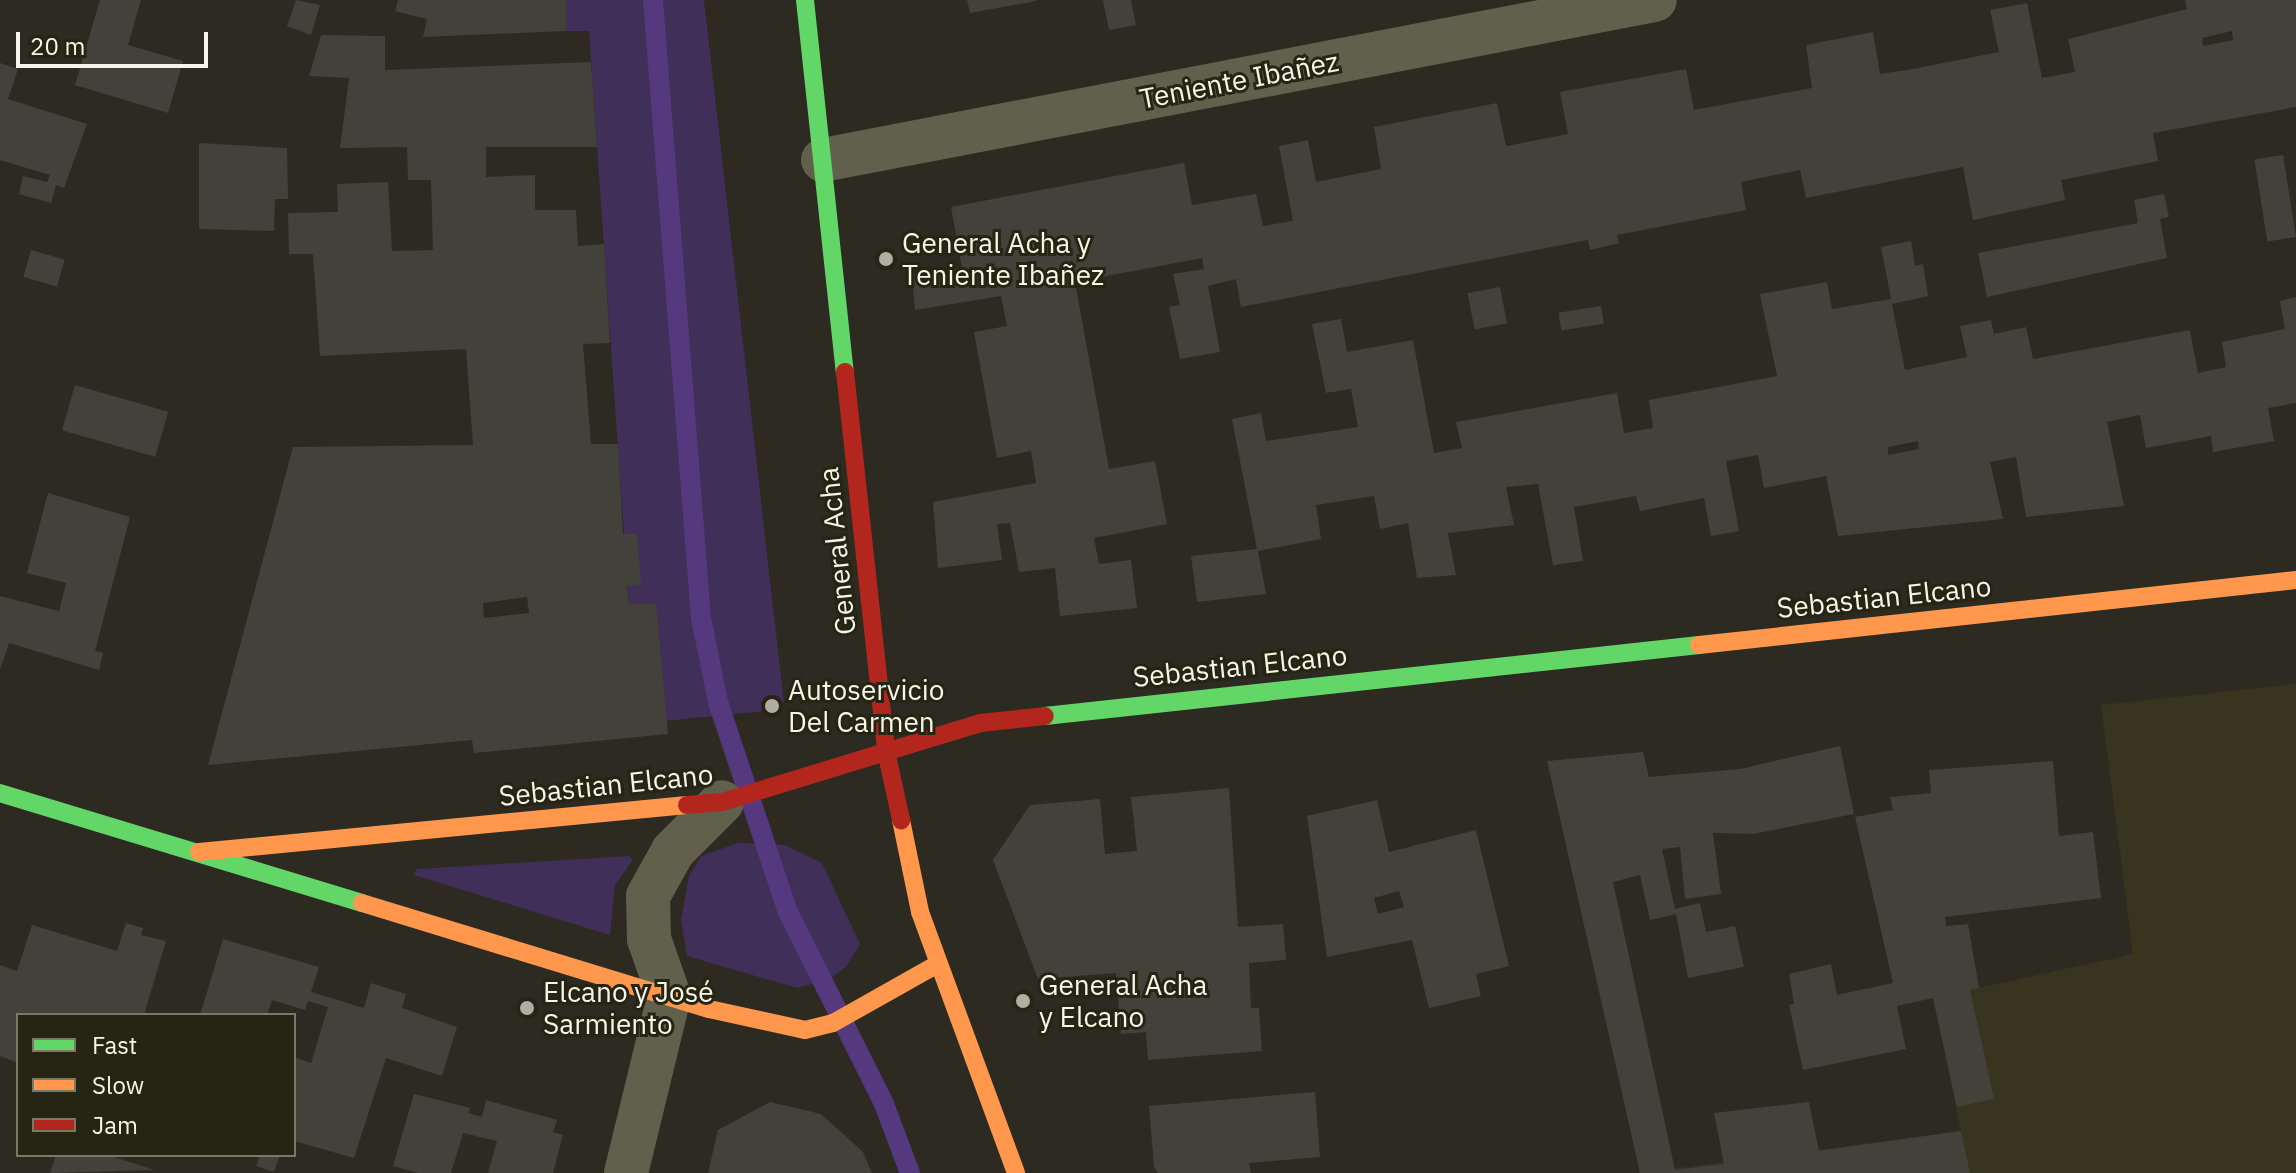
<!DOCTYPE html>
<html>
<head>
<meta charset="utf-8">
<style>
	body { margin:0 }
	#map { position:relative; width:2296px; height:1173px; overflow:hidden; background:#2c2a21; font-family:"IBM Plex Sans",sans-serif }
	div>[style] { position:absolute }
	.built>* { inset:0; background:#37351f }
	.green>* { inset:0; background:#3f2f59 }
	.stream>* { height:20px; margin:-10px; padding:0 10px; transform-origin:10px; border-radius:10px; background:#54397e }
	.building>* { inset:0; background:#43423a; transform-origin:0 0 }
	.street>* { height:44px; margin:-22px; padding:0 22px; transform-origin:22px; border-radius:22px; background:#61604c }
	.fast>* { height:18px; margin:-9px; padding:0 9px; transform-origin:9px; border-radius:9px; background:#63d668 }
	.slow>* { height:18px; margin:-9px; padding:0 9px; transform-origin:9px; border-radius:9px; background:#ff974d }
	.jam>* { height:18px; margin:-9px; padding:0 9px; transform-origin:9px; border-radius:9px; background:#b3261e }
	.dots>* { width:22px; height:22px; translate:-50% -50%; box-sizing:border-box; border:4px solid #262413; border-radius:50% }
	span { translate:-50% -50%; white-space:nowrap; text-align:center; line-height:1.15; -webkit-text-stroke:6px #262413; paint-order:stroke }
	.street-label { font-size:28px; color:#f5f5e9 }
	.poi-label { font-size:28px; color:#f5f5e9 }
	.left { translate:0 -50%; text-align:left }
	.legend { position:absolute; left:16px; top:1013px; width:280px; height:144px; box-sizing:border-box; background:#262413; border:2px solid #797869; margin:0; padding:10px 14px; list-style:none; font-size:24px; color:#f5f5e9 }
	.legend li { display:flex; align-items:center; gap:16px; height:40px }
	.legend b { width:40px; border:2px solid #797869 }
	.scale { position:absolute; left:16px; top:32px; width:192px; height:36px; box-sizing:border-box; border:4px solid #f5f5e9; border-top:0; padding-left:10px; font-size:24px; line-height:28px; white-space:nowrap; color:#f5f5e9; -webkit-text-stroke:6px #262413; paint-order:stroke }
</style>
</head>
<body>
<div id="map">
	<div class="built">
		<i style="clip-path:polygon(2296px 684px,2296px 1173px,1641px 1173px,1961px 1131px,1933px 998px,2133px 954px,2101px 705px)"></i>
	</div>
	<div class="green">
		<i style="clip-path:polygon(566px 0,704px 0,784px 703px,775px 710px,594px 728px,634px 680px,589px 31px,566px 31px)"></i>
		<i style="clip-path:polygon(738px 843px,785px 845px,822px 863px,860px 944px,846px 967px,830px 979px,797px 988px,687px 956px,681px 920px,689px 876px,701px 856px)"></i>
		<i style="clip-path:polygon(629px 856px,633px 860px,615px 885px,610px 935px,414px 875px,417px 869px)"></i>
	</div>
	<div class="stream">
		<i style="left:653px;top:0;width:620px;rotate:85.56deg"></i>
		<i style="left:701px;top:618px;width:86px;rotate:78.6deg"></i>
		<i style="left:718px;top:702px;width:219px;rotate:71.6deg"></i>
		<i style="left:787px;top:910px;width:217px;rotate:63.4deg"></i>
		<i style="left:884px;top:1104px;width:74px;rotate:69.4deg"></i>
	</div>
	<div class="building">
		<i style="clip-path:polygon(100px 0,141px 0,128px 45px,183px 61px,168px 113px,75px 85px)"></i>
		<i style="clip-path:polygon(296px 0,320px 5px,311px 35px,287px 26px)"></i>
		<i style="clip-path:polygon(398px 0,566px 0,566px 31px,423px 37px,427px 19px,395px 11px)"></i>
		<i style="clip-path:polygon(967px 0,1036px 0,1036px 1px,970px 13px)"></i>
		<i style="clip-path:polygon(1103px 0,1131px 0,1136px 25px,1109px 30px)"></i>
		<i style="clip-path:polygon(evenodd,2185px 0,2296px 0,2296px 107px,2153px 133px,2158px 161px,2061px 180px,2065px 200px,1973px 220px,1963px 167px,1806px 198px,1800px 170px,1741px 182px,1746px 210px,1617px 235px,1619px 243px,1590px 250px,1588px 240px,1241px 307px,1236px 279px,1208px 286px,1220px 352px,1180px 359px,1169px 307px,1180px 305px,1173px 274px,1204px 269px,1202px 258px,1075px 282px,1109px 469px,1155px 461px,1167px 524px,1094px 538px,1099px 564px,1131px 560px,1137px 608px,1060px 616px,1055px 568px,1019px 572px,1010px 523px,997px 524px,1002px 560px,938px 568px,933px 502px,1036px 483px,1031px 451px,997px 458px,974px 332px,1007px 326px,1001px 296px,915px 310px,912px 274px,962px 268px,951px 207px,1184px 163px,1192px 205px,1256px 194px,1263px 226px,1293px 221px,1279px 146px,1308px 140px,1316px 182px,1381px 169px,1374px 127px,1497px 103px,1506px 146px,1568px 134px,1560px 92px,1686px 69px,1694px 110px,1812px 88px,1806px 45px,1873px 32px,1880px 74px,1913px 69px,1999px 52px,1990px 10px,2027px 3px,2042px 78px,2075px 72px,2068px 39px,2187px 9px,2185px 0,2232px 31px,2233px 40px,2203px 46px,2202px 38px,2232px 31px)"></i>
		<i style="clip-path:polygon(evenodd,321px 35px,385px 36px,385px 70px,591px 62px,597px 147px,486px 147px,486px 177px,535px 175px,535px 210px,576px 210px,578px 246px,604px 244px,610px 343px,583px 344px,591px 444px,618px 444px,623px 534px,637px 534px,641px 585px,627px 586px,629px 604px,656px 604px,668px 734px,474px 753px,472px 740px,208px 765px,293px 447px,473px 445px,466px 349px,320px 356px,313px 254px,289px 254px,288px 213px,338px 212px,337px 184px,388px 182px,392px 251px,433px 250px,431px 180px,408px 180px,407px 147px,340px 148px,349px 78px,309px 76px,321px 35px,527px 597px,529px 613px,484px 618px,483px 603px,527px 597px)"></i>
		<i style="clip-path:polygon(0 63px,18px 69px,8px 99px,87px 124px,64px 188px,56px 185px,51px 203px,19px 194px,23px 176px,47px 182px,50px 175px,0 160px)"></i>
		<i style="clip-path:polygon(199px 143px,287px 148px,288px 199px,275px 199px,274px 231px,199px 229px)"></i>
		<i style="left:2283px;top:155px;width:83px;height:29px;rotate:81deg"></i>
		<i style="clip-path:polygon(2164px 194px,2169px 217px,2160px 219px,2167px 258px,1987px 297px,1978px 253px,2138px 223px,2134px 200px)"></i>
		<i style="clip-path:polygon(evenodd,1911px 241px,1915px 266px,1923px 264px,1928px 296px,1892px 304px,1905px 370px,1967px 357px,1960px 326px,1991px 320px,1994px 334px,2026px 327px,2033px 359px,2190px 330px,2198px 373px,2226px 367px,2222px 342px,2285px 329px,2280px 301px,2296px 297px,2296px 403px,2268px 408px,2274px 441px,2213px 452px,2211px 436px,2146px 448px,2140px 415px,2107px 422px,2124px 506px,2026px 517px,2016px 457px,1990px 462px,2003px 519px,1838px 536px,1826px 476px,1764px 488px,1758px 455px,1726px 461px,1739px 531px,1711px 536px,1704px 498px,1640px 511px,1636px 496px,1574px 507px,1583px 561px,1553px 565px,1538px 484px,1506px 487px,1514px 525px,1448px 533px,1456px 575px,1417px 578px,1408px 523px,1380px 529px,1374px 496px,1316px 505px,1321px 539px,1258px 551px,1266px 594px,1197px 602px,1191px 556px,1257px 549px,1232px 419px,1261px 413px,1266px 441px,1358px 427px,1351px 389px,1326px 393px,1312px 324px,1341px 319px,1347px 352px,1413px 340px,1434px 453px,1462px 448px,1456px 422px,1617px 393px,1624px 433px,1653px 428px,1649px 400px,1777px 376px,1760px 294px,1827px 282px,1832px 309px,1891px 299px,1881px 247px,1911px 241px,1918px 441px,1919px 449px,1888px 455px,1888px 447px,1918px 441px)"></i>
		<i style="left:31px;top:250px;width:35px;height:28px;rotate:16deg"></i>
		<i style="left:1500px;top:287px;width:37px;height:33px;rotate:79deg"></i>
		<i style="left:1601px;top:306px;width:18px;height:43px;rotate:81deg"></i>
		<i style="left:75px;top:385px;width:97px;height:47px;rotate:16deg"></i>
		<i style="clip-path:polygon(48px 493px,130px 517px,95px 651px,103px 653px,99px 670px,9px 643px,0 670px,0 596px,59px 611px,66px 583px,27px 573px)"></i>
		<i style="clip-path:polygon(1840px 746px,1854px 814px,1753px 834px,1713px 833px,1721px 894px,1685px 899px,1680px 847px,1662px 849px,1675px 909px,1700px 903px,1706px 932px,1735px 926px,1744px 967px,1688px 978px,1676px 914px,1650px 920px,1640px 875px,1613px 882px,1675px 1170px,1724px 1164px,1714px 1113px,1809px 1102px,1819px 1151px,1961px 1131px,1970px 1173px,1640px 1173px,1547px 761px,1643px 752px,1649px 777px,1740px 769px)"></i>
		<i style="clip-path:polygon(2053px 761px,2059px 836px,2093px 832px,2101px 898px,1945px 917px,1946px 926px,1968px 924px,1979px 988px,1970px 990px,1994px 1099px,1957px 1107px,1933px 998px,1897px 1006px,1906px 1049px,1803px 1070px,1789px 1005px,1794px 1004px,1789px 974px,1831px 964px,1837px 995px,1893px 983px,1855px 817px,1893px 810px,1890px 797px,1931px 793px,1929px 770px)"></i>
		<i style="clip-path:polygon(1229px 788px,1238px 927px,1283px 924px,1286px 960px,1249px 963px,1251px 1008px,1259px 1008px,1262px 1051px,1148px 1060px,1146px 1032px,1121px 1034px,1116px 973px,1038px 979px,993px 860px,1030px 805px,1100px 799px,1105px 854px,1137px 851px,1131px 797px)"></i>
		<i style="clip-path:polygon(evenodd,1377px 800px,1389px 852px,1476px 830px,1509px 966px,1476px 974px,1481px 996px,1429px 1008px,1412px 940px,1327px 957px,1307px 816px,1377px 800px,1399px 891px,1404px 907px,1378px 914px,1374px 898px,1399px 891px)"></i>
		<i style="clip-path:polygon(126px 923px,143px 928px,141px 935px,166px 941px,144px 1015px,18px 1015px,18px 1063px,0 1056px,0 965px,17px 971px,32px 925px,117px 951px)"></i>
		<i style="clip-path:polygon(223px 939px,319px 967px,311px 992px,364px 1008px,371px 983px,406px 994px,402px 1008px,457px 1027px,442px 1076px,386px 1058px,354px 1158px,294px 1141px,294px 1057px,311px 1063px,328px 1007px,308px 1001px,305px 1010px,272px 1000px,267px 1015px,200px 1015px)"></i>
		<i style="clip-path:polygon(1315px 1092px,1320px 1157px,1249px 1163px,1251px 1173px,1158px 1173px,1154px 1167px,1149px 1106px)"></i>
		<i style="clip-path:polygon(414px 1094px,470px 1108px,468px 1113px,482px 1117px,486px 1100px,557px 1120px,553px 1132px,563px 1135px,553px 1173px,488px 1173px,497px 1141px,463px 1133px,451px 1173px,418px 1173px,393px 1166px)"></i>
		<i style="clip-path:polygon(770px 1102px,821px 1114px,863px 1152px,872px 1173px,708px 1173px,718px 1130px)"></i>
		<i style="clip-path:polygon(56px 1155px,108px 1155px,154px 1170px,50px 1173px)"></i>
		<i style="clip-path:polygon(260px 1155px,280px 1155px,274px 1172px,256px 1166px)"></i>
	</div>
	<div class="street">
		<i style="left:823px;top:160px;width:847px;rotate:-10.89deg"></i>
		<i style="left:626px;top:1173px;width:182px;rotate:-76.3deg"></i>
		<i style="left:669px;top:996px;width:60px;rotate:-109.3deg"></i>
		<i style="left:649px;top:939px;width:43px;rotate:-91.3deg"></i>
		<i style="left:648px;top:896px;width:51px;rotate:-60.9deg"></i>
		<i style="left:673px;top:851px;width:69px;rotate:-45deg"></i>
	</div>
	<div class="fast">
		<i style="left:805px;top:0;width:374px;rotate:83.9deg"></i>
		<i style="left:1045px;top:716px;width:658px;rotate:-6.2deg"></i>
		<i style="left:0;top:793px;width:378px;rotate:16.9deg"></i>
	</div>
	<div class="slow">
		<i style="left:1699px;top:645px;width:601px;rotate:-6.21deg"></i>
		<i style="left:901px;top:820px;width:94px;rotate:78.3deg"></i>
		<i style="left:920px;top:912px;width:278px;rotate:69.8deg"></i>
		<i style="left:199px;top:852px;width:490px;rotate:-5.5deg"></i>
		<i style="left:362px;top:903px;width:363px;rotate:17deg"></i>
		<i style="left:709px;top:1009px;width:98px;rotate:12.3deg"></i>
		<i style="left:805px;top:1030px;width:29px;rotate:-14deg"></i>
		<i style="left:833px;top:1023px;width:118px;rotate:-29.4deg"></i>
	</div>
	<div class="jam">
		<i style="left:845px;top:372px;width:381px;rotate:83.8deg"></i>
		<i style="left:886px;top:751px;width:71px;rotate:77.7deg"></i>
		<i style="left:687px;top:805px;width:35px;rotate:-5deg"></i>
		<i style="left:722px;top:802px;width:270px;rotate:-17deg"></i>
		<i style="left:980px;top:723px;width:65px;rotate:-6.1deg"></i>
	</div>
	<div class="dots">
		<i style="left:886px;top:259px;background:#afaea3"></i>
		<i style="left:772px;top:706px;background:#afaea3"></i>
		<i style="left:1023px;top:1001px;background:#afaea3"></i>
		<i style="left:527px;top:1008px;background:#afaea3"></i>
	</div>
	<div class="street-label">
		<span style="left:1239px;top:80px;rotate:-11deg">Teniente Ibañez</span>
		<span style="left:837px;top:551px;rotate:-96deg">General Acha</span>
		<span style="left:1884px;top:597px;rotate:-6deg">Sebastian Elcano</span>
		<span style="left:1240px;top:666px;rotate:-6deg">Sebastian Elcano</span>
		<span style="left:606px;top:785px;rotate:-6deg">Sebastian Elcano</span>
	</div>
	<div class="poi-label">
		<span class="left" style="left:902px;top:259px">General Acha y<br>Teniente Ibañez</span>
		<span class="left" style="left:788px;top:706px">Autoservicio<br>Del Carmen</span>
		<span class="left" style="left:1039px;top:1001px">General Acha<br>y Elcano</span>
		<span class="left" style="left:543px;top:1008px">Elcano y José<br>Sarmiento</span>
	</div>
	<ul class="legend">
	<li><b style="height:10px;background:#63d668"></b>Fast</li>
	<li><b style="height:10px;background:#ff974d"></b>Slow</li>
	<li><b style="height:10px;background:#b3261e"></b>Jam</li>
	</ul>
	<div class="scale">20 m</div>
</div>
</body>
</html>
